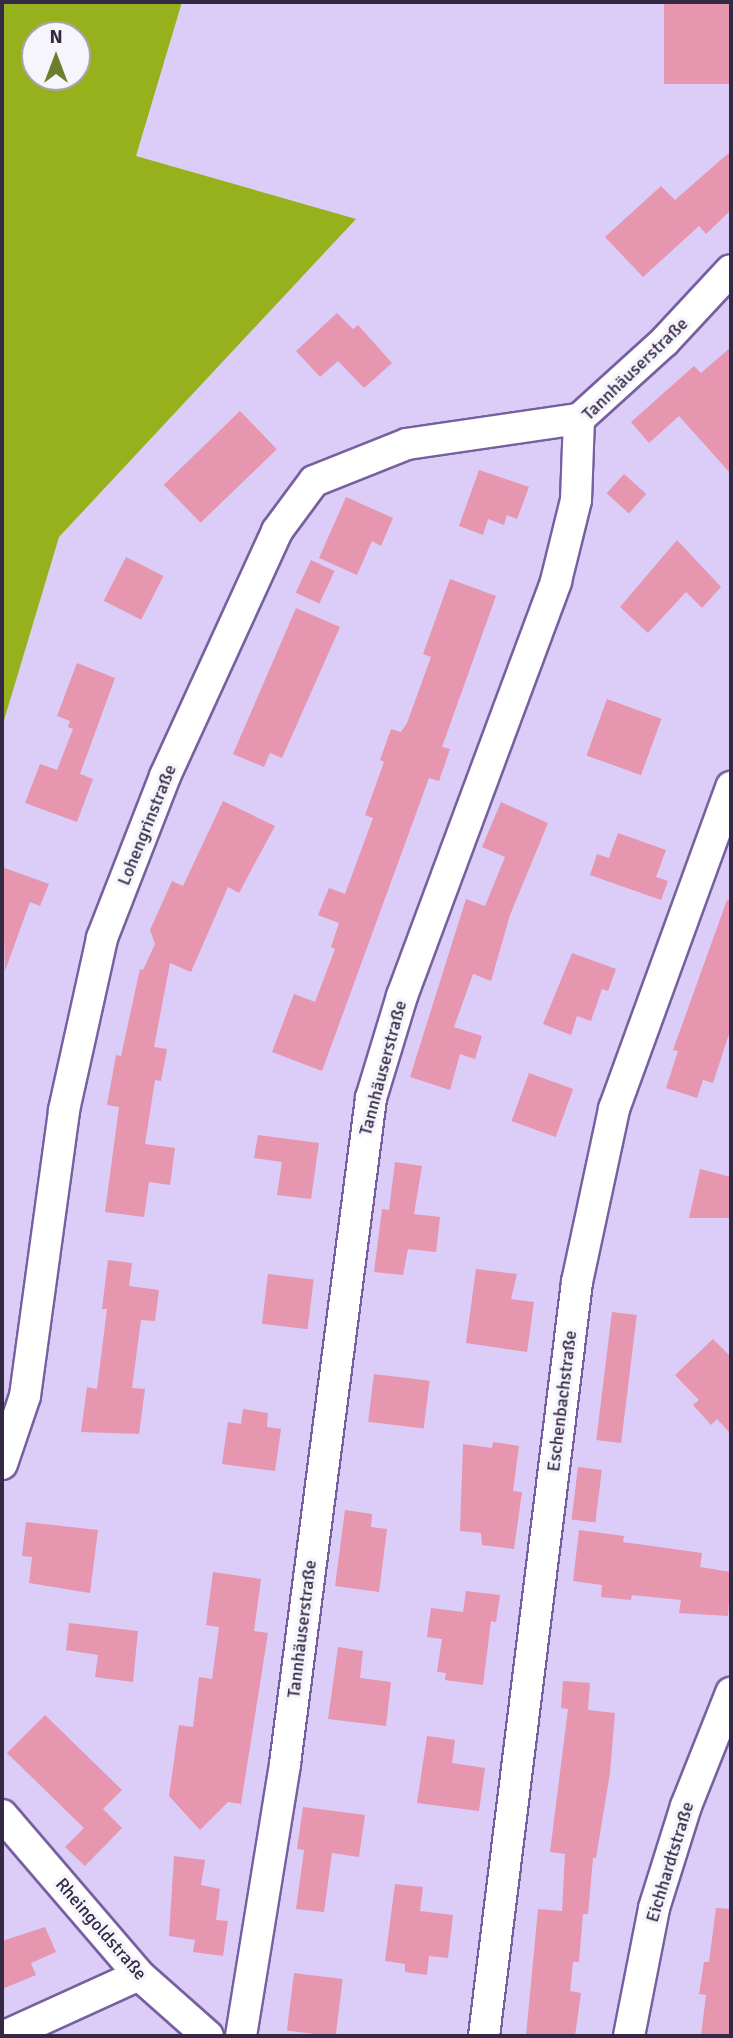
<!DOCTYPE html>
<html>
<head>
<meta charset="utf-8">
<style>
	body { margin:0 }
	#map { position:relative; width:733px; height:2038px; overflow:hidden; background:#dbcdf8; font-family:Signika,sans-serif }
	div>[style] { position:absolute }
	.forest>* { inset:0; background:#97b11d }
	.building>* { inset:0; background:#e696ae; transform-origin:0 0 }
	.roads { filter:drop-shadow(2px 0 #7860a0) drop-shadow(-2px 0 #7860a0) drop-shadow(0 2px #7860a0) drop-shadow(0 -2px #7860a0) }
	.minor>* { height:30px; margin:-15px; padding:0 15px; transform-origin:15px; border-radius:15px; background:#fff }
	span { translate:-50% -50%; white-space:nowrap; text-align:center; line-height:1.15; -webkit-text-stroke:7px #f7f5fc; paint-order:stroke }
	.street-label { font-size:18px; color:#332945 }
	.frame { position:absolute; inset:0; border:4px solid #332945; pointer-events:none }
	.north { position:absolute; left:21px; top:21px; width:70px; height:70px; box-sizing:border-box; background:#f7f5fc; border:2px solid #a9a3b3; border-radius:50%; rotate:0deg; font-size:19px; font-weight:700; line-height:28px; text-align:center; color:#332945 }
	.north::after { content:''; display:block; margin:auto; width:24px; height:32px; background:#6d7e2c; clip-path:polygon(50% 0,100% 100%,50% 72%,0 100%) }
</style>
</head>
<body>
<div id="map">
	<div class="forest">
		<i style="clip-path:polygon(evenodd,2px 2px,182px 2px,136px 156px,356px 219px,59px 537px,2px 727px,2px 2px,35px 35px,77px 35px,77px 77px,35px 77px,35px 35px)"></i>
	</div>
	<div class="building">
		<i style="left:664px;top:2px;width:67px;height:82px"></i>
		<i style="clip-path:polygon(731px 151px,731px 210px,706px 234px,699px 226px,643px 277px,605px 237px,661px 186px,675px 200px)"></i>
		<i style="clip-path:polygon(337px 313px,353px 329px,358px 325px,392px 363px,364px 388px,338px 361px,320px 377px,296px 351px)"></i>
		<i style="clip-path:polygon(731px 347px,731px 474px,679px 416px,649px 443px,631px 422px,694px 366px,701px 373px)"></i>
		<i style="left:240px;top:411px;width:53px;height:106px;rotate:46deg"></i>
		<i style="clip-path:polygon(479px 470px,529px 487px,517px 519px,507px 515px,504px 525px,488px 519px,483px 535px,459px 526px)"></i>
		<i style="left:624px;top:474px;width:30px;height:26px;rotate:42deg"></i>
		<i style="clip-path:polygon(346px 497px,393px 518px,381px 546px,372px 541px,357px 575px,319px 558px)"></i>
		<i style="clip-path:polygon(677px 540px,721px 587px,702px 608px,686px 592px,648px 633px,620px 607px)"></i>
		<i style="left:126px;top:557px;width:42px;height:49px;rotate:27deg"></i>
		<i style="left:311px;top:560px;width:26px;height:36px;rotate:25deg"></i>
		<i style="clip-path:polygon(450px 579px,496px 596px,442px 747px,450px 749px,439px 781px,429px 778px,322px 1071px,272px 1052px,294px 994px,315px 1002px,335px 949px,331px 947px,339px 923px,318px 915px,329px 888px,345px 894px,373px 818px,365px 815px,384px 762px,380px 760px,391px 729px,401px 732px,407px 723px,431px 657px,423px 654px)"></i>
		<i style="clip-path:polygon(296px 608px,340px 627px,282px 758px,270px 753px,264px 767px,233px 754px)"></i>
		<i style="clip-path:polygon(77px 663px,115px 678px,80px 774px,93px 779px,77px 822px,25px 803px,40px 764px,57px 770px,73px 729px,68px 727px,70px 721px,57px 716px)"></i>
		<i style="left:607px;top:699px;width:58px;height:60px;rotate:20deg"></i>
		<i style="clip-path:polygon(223px 801px,275px 826px,239px 893px,228px 887px,191px 972px,170px 963px,154px 1047px,167px 1049px,161px 1081px,155px 1080px,145px 1144px,175px 1148px,170px 1185px,149px 1182px,144px 1217px,105px 1212px,119px 1107px,107px 1105px,116px 1055px,121px 1056px,140px 969px,143px 970px,155px 944px,150px 930px,172px 881px,183px 886px)"></i>
		<i style="clip-path:polygon(501px 802px,548px 823px,510px 915px,491px 981px,473px 974px,454px 1027px,482px 1036px,475px 1059px,460px 1054px,450px 1090px,410px 1077px,466px 899px,485px 906px,505px 857px,482px 847px)"></i>
		<i style="clip-path:polygon(618px 833px,666px 850px,656px 877px,668px 881px,661px 900px,590px 875px,597px 854px,609px 858px)"></i>
		<i style="clip-path:polygon(2px 867px,49px 884px,40px 906px,30px 902px,5px 971px)"></i>
		<i style="clip-path:polygon(727px 900px,731px 900px,731px 1028px,713px 1083px,703px 1080px,697px 1098px,666px 1088px,678px 1051px,673px 1050px)"></i>
		<i style="clip-path:polygon(572px 953px,616px 969px,608px 991px,602px 989px,591px 1021px,577px 1016px,571px 1035px,543px 1024px)"></i>
		<i style="left:529px;top:1073px;width:47px;height:51px;rotate:20deg"></i>
		<i style="clip-path:polygon(258px 1135px,319px 1143px,311px 1199px,277px 1195px,282px 1162px,254px 1158px)"></i>
		<i style="clip-path:polygon(395px 1162px,422px 1166px,414px 1214px,440px 1217px,436px 1252px,408px 1249px,403px 1275px,374px 1272px,382px 1209px,389px 1210px)"></i>
		<i style="clip-path:polygon(700px 1169px,731px 1177px,731px 1218px,689px 1218px)"></i>
		<i style="clip-path:polygon(108px 1260px,132px 1263px,129px 1286px,159px 1290px,155px 1321px,141px 1320px,132px 1388px,145px 1389px,139px 1434px,81px 1432px,87px 1387px,97px 1389px,107px 1309px,102px 1309px)"></i>
		<i style="clip-path:polygon(476px 1269px,517px 1274px,511px 1299px,534px 1302px,527px 1352px,466px 1343px)"></i>
		<i style="left:268px;top:1274px;width:46px;height:50px;rotate:7deg"></i>
		<i style="left:612px;top:1312px;width:25px;height:129px;rotate:7deg"></i>
		<i style="clip-path:polygon(713px 1339px,731px 1357px,731px 1434px,717px 1419px,711px 1425px,693px 1405px,699px 1400px,675px 1375px)"></i>
		<i style="left:374px;top:1374px;width:56px;height:48px;rotate:7deg"></i>
		<i style="clip-path:polygon(243px 1409px,268px 1413px,267px 1427px,281px 1429px,275px 1471px,222px 1464px,228px 1422px,241px 1424px)"></i>
		<i style="clip-path:polygon(493px 1442px,519px 1446px,513px 1491px,522px 1492px,514px 1549px,482px 1545px,481px 1533px,460px 1531px,463px 1444px,492px 1448px)"></i>
		<i style="left:578px;top:1467px;width:24px;height:53px;rotate:7deg"></i>
		<i style="clip-path:polygon(345px 1510px,372px 1514px,371px 1527px,387px 1529px,379px 1592px,335px 1586px)"></i>
		<i style="clip-path:polygon(26px 1522px,98px 1530px,90px 1593px,29px 1583px,32px 1557px,22px 1556px)"></i>
		<i style="clip-path:polygon(579px 1530px,624px 1536px,623px 1542px,702px 1553px,700px 1567px,731px 1572px,728px 1616px,679px 1613px,681px 1600px,632px 1595px,631px 1600px,601px 1597px,602px 1585px,573px 1581px)"></i>
		<i style="clip-path:polygon(213px 1572px,261px 1579px,254px 1631px,268px 1633px,241px 1804px,228px 1802px,200px 1830px,169px 1796px,179px 1725px,193px 1727px,199px 1677px,212px 1679px,219px 1627px,206px 1625px)"></i>
		<i style="clip-path:polygon(466px 1591px,500px 1595px,496px 1622px,491px 1621px,483px 1685px,445px 1680px,446px 1673px,437px 1672px,442px 1639px,427px 1637px,431px 1608px,463px 1612px)"></i>
		<i style="clip-path:polygon(69px 1623px,138px 1631px,133px 1682px,95px 1677px,98px 1655px,66px 1650px)"></i>
		<i style="clip-path:polygon(338px 1647px,363px 1651px,360px 1678px,391px 1682px,386px 1726px,328px 1719px)"></i>
		<i style="clip-path:polygon(563px 1681px,590px 1683px,588px 1710px,615px 1713px,610px 1773px,596px 1858px,593px 1858px,588px 1914px,583px 1914px,579px 1962px,573px 1962px,570px 1991px,581px 1993px,575px 2036px,526px 2036px,538px 1909px,562px 1911px,565px 1854px,550px 1852px,568px 1709px,561px 1708px)"></i>
		<i style="clip-path:polygon(45px 1715px,122px 1790px,103px 1809px,122px 1828px,85px 1866px,65px 1847px,84px 1828px,7px 1753px)"></i>
		<i style="clip-path:polygon(427px 1736px,455px 1740px,452px 1763px,485px 1768px,479px 1811px,417px 1803px)"></i>
		<i style="clip-path:polygon(303px 1807px,365px 1815px,359px 1857px,332px 1853px,324px 1912px,296px 1909px,304px 1850px,297px 1849px)"></i>
		<i style="clip-path:polygon(174px 1856px,205px 1860px,201px 1885px,220px 1889px,216px 1920px,228px 1921px,223px 1956px,193px 1952px,195px 1940px,169px 1936px)"></i>
		<i style="clip-path:polygon(395px 1884px,423px 1887px,420px 1911px,453px 1915px,448px 1958px,429px 1956px,427px 1975px,405px 1972px,405px 1964px,385px 1961px)"></i>
		<i style="clip-path:polygon(716px 1908px,731px 1909px,731px 2036px,701px 2036px,706px 1995px,699px 1994px,704px 1962px,709px 1962px)"></i>
		<i style="clip-path:polygon(45px 1927px,56px 1952px,31px 1963px,36px 1975px,2px 1989px,2px 1941px)"></i>
		<i style="left:294px;top:1973px;width:49px;height:58px;rotate:7deg"></i>
	</div>
	<div class="roads">
		<div class="minor">
			<i style="left:2px;top:1464px;width:72px;rotate:-71.3deg"></i>
			<i style="left:25px;top:1396px;width:289px;rotate:-82.2deg"></i>
			<i style="left:64px;top:1110px;width:176px;rotate:-77.5deg"></i>
			<i style="left:102px;top:938px;width:174px;rotate:-68.7deg"></i>
			<i style="left:165px;top:776px;width:269px;rotate:-65.4deg"></i>
			<i style="left:277px;top:531px;width:62px;rotate:-53.5deg"></i>
			<i style="left:314px;top:481px;width:100px;rotate:-21.7deg"></i>
			<i style="left:407px;top:444px;width:174px;rotate:-8.3deg"></i>
			<i style="left:2px;top:1815px;width:211px;rotate:49.4deg"></i>
			<i style="left:139px;top:1975px;width:92px;rotate:41.5deg"></i>
			<i style="left:5px;top:2036px;width:147px;rotate:-24.5deg"></i>
			<i style="left:241px;top:2036px;width:276px;rotate:-80.8deg"></i>
			<i style="left:285px;top:1764px;width:672px;rotate:-82.64deg"></i>
			<i style="left:371px;top:1098px;width:107px;rotate:-73.1deg"></i>
			<i style="left:402px;top:996px;width:443px;rotate:-69.6deg"></i>
			<i style="left:556px;top:581px;width:83px;rotate:-76.1deg"></i>
			<i style="left:576px;top:500px;width:81px;rotate:-87.9deg"></i>
			<i style="left:579px;top:419px;width:115px;rotate:-42.2deg"></i>
			<i style="left:664px;top:342px;width:98px;rotate:-47.1deg"></i>
			<i style="left:484px;top:2036px;width:760px;rotate:-82.97deg"></i>
			<i style="left:577px;top:1282px;width:177px;rotate:-77.9deg"></i>
			<i style="left:614px;top:1109px;width:343px;rotate:-70deg"></i>
			<i style="left:629px;top:2036px;width:130px;rotate:-78.9deg"></i>
			<i style="left:654px;top:1908px;width:107px;rotate:-72.6deg"></i>
			<i style="left:686px;top:1806px;width:122px;rotate:-68.3deg"></i>
		</div>
	</div>
	<div class="street-label">
		<span style="left:635px;top:369px;rotate:-44deg">Tannhäuserstraße</span>
		<span style="left:147px;top:825px;rotate:-68deg">Lohengrinstraße</span>
		<span style="left:383px;top:1068px;rotate:-75deg">Tannhäuserstraße</span>
		<span style="left:562px;top:1401px;rotate:-83deg">Eschenbachstraße</span>
		<span style="left:302px;top:1629px;rotate:-83deg">Tannhäuserstraße</span>
		<span style="left:670px;top:1862px;rotate:-73deg">Eichhardtstraße</span>
		<span style="left:101px;top:1929px;rotate:49deg">Rheingoldstraße</span>
	</div>
	<div class="frame"></div>
	<div class="north">N</div>
</div>
</body>
</html>
